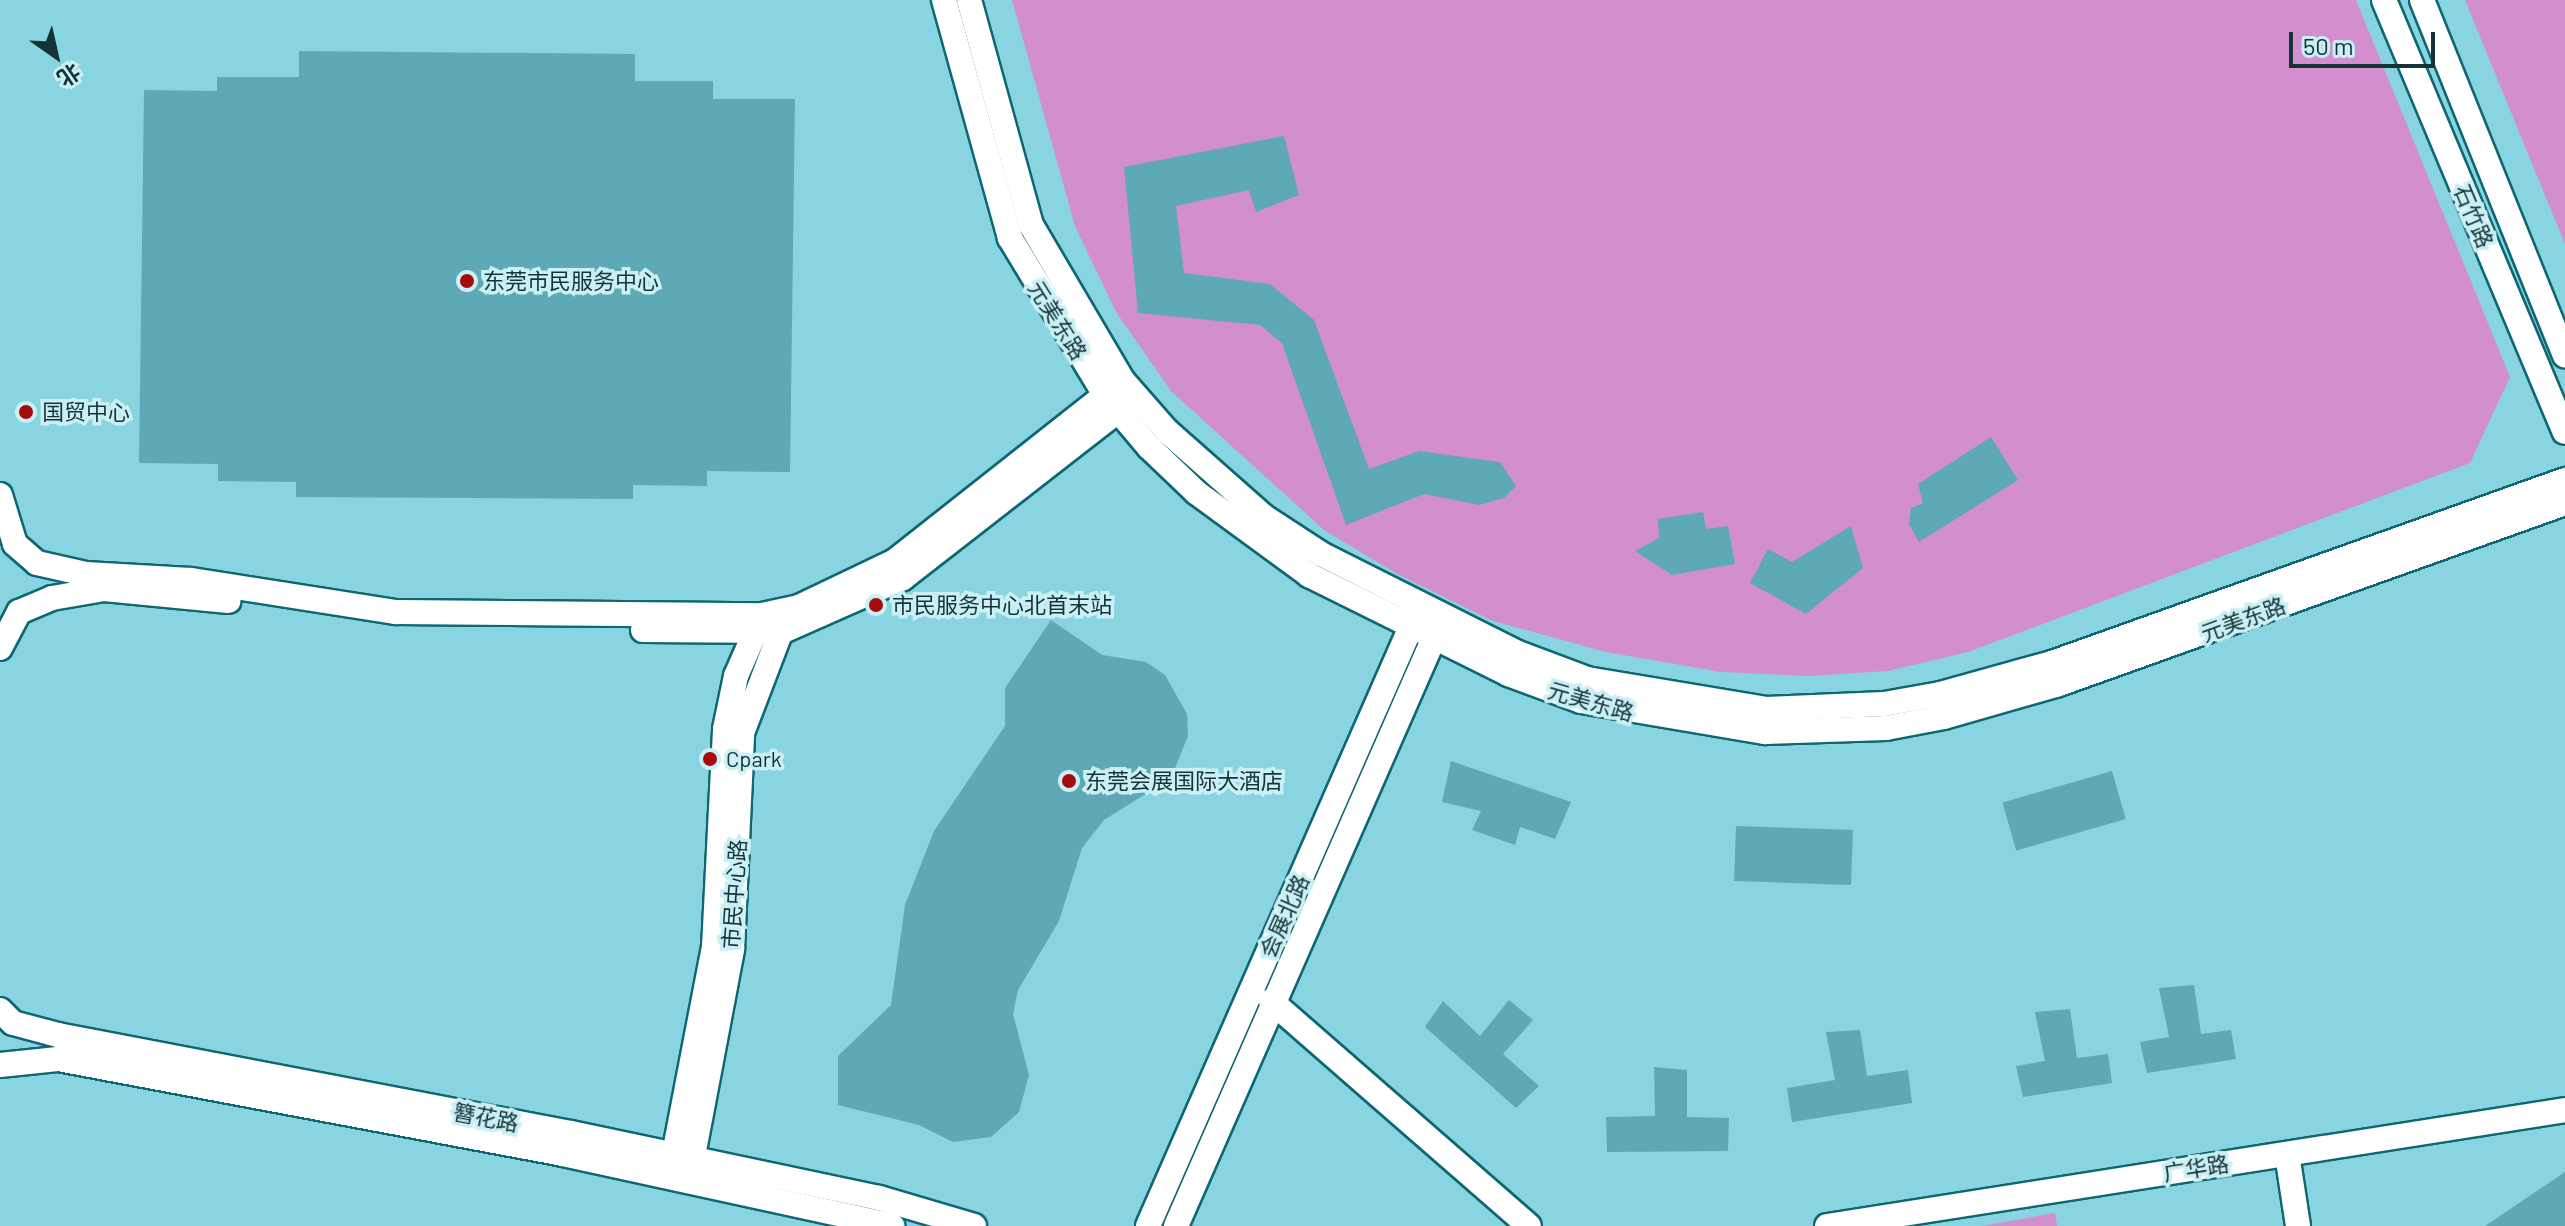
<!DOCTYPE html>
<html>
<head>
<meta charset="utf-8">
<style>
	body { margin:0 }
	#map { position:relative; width:2565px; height:1226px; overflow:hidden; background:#88d5e1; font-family:Barlow,"Noto Sans SC",sans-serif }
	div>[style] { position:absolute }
	.green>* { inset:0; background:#d28ece }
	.building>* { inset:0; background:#5da9b5; transform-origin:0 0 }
	.roads { filter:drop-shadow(2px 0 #0e6773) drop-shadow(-2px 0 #0e6773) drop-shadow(0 2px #0e6773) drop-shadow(0 -2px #0e6773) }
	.minor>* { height:24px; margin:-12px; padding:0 12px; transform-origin:12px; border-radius:12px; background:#fff }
	.dots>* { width:22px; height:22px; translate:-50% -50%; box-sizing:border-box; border:4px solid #caeff5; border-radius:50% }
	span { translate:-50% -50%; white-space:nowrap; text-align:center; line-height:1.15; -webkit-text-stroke:7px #caeff5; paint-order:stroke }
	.street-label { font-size:22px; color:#133338 }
	.poi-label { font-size:22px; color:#133338 }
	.left { translate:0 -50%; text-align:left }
	.north { position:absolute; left:16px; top:16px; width:80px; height:80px; -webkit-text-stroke:6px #caeff5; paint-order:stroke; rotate:146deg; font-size:22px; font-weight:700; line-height:32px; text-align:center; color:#133338 }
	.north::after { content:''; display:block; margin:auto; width:28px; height:36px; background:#133338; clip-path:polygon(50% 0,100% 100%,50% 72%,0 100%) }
	.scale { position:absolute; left:2289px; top:32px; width:146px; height:36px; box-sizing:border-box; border:4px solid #133338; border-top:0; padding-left:10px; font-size:24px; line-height:28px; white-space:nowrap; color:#133338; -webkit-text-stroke:6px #caeff5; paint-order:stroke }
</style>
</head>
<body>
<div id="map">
	<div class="green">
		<i style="clip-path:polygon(1012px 0,2356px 0,2510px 377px,2470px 463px,1968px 652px,1888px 671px,1809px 676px,1721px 672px,1606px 652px,1493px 621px,1399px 575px,1324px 530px,1171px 391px,1116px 312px,1075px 226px)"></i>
		<i style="clip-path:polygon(2465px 0,2565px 0,2565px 244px)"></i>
		<i style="clip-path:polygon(2055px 1213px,2057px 1226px,1982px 1226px)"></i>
	</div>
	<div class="building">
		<i style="clip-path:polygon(299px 51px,635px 54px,635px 81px,713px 81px,713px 99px,795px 99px,790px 472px,707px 471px,707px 486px,633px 485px,633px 499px,296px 497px,296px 482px,218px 481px,218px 464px,139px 463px,144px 90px,217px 91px,217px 77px,299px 77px)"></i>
		<i style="clip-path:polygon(1284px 136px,1299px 195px,1256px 212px,1249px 190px,1176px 206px,1184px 273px,1270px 284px,1314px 320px,1369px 469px,1419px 451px,1500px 462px,1516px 486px,1504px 498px,1479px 505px,1424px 494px,1346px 525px,1282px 343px,1260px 325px,1138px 313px,1124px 167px)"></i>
		<i style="clip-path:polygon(1991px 437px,2018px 480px,1919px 542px,1909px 524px,1911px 508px,1923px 503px,1918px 484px)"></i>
		<i style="clip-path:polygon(1703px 512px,1706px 529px,1728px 526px,1735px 564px,1672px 575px,1635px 551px,1659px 538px,1658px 519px)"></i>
		<i style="clip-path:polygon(1851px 526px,1863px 568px,1806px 614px,1750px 583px,1768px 549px,1792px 562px)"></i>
		<i style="clip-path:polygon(1051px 620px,1102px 655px,1146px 662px,1165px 675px,1187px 714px,1188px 736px,1171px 778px,1104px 820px,1082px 848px,1059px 921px,1018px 990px,1013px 1014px,1029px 1075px,1019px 1112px,991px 1137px,953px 1142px,919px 1125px,838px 1105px,838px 1056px,891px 1005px,905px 905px,934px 831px,1005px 726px,1005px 688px)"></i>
		<i style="clip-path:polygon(1451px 761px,1571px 802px,1555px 839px,1520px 827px,1515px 845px,1472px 830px,1481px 811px,1442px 802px)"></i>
		<i style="left:2112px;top:771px;width:50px;height:114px;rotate:74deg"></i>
		<i style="left:1736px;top:826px;width:117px;height:55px;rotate:2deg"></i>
		<i style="clip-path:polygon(2194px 985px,2201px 1034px,2231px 1030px,2236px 1059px,2147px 1073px,2140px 1042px,2169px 1037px,2159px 988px)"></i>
		<i style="clip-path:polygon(1509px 1000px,1533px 1020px,1503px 1054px,1539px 1086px,1516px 1108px,1425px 1027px,1443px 1001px,1480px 1036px)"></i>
		<i style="clip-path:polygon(2070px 1009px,2077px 1058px,2108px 1054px,2112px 1083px,2023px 1097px,2016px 1066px,2045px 1061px,2035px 1012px)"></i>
		<i style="clip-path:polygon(1860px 1030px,1867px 1076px,1908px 1070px,1912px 1103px,1792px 1122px,1787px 1088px,1835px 1080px,1826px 1032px)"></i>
		<i style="clip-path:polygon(1654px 1067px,1687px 1070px,1687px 1117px,1729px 1118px,1728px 1151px,1607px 1152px,1606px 1117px,1655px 1116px)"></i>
		<i style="clip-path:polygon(2565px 1172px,2565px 1226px,2485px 1226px)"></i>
	</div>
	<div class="roads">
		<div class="minor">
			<i style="left:944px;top:0;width:247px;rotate:74.5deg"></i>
			<i style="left:1010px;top:238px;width:184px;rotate:58.8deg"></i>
			<i style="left:1105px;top:395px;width:68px;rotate:49.8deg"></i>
			<i style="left:1149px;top:447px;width:66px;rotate:43.8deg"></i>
			<i style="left:1197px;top:493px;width:139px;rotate:36.2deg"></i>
			<i style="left:1309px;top:575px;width:222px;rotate:26.4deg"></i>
			<i style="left:1508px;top:674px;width:78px;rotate:20.3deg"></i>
			<i style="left:1581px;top:701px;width:187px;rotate:9.6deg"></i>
			<i style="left:1765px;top:732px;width:121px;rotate:-1.9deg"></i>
			<i style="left:1886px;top:728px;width:59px;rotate:-10.7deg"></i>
			<i style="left:1944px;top:717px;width:120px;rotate:-16deg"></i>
			<i style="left:2059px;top:684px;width:537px;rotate:-19.68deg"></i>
			<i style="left:969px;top:0;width:233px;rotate:74.6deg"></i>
			<i style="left:1031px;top:225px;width:181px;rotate:59.5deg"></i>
			<i style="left:1123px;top:381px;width:67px;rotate:48.7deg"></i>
			<i style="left:1167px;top:431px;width:128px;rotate:41.5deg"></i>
			<i style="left:1263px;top:516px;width:69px;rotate:33.2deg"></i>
			<i style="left:1321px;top:554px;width:220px;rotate:26.7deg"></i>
			<i style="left:1518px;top:653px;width:74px;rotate:20.6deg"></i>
			<i style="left:1587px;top:679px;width:181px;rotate:9.5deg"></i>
			<i style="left:1766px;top:709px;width:118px;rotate:-2.4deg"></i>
			<i style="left:1884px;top:704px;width:57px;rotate:-10.1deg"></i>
			<i style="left:1940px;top:694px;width:116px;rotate:-15.5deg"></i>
			<i style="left:2052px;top:663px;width:545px;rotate:-19.63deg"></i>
			<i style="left:2384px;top:0;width:468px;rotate:67.3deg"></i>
			<i style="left:2422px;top:0;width:383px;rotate:68.1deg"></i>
			<i style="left:0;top:495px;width:51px;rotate:73deg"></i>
			<i style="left:15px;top:544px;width:29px;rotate:41deg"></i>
			<i style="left:37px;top:563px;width:50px;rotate:12.7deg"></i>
			<i style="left:86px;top:574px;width:105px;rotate:3.3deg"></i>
			<i style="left:191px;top:580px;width:207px;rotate:8.9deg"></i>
			<i style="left:396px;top:612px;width:366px;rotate:0.5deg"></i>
			<i style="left:762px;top:615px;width:38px;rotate:-12deg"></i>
			<i style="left:799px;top:607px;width:106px;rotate:-25.6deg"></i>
			<i style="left:895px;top:561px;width:284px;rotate:-38.3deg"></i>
			<i style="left:643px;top:630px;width:140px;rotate:0.4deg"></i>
			<i style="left:783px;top:631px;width:131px;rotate:-23.8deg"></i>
			<i style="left:903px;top:578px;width:288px;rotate:-37.9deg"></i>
			<i style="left:0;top:648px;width:41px;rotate:-62.2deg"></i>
			<i style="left:19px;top:612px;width:36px;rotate:-23deg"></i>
			<i style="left:52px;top:598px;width:53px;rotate:-9.8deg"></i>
			<i style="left:104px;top:589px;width:125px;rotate:5.5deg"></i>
			<i style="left:1271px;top:1001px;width:342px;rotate:41.1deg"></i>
			<i style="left:0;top:1010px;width:18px;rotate:45deg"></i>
			<i style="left:13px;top:1023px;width:47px;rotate:14.9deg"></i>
			<i style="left:58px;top:1035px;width:522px;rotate:10.82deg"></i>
			<i style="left:571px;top:1133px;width:315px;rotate:11.9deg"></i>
			<i style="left:879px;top:1198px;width:99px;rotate:16.4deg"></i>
			<i style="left:0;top:1065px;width:58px;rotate:-5.9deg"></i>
			<i style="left:58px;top:1059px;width:514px;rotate:10.65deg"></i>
			<i style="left:563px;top:1154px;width:337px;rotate:12.3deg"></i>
			<i style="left:2287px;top:1154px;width:73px;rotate:81.3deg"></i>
			<i style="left:671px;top:1170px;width:227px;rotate:-79.1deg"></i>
			<i style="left:714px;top:947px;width:218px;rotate:-87.1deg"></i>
			<i style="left:725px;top:729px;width:54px;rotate:-78.3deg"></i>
			<i style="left:736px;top:676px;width:60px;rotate:-66.4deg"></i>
			<i style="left:690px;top:1172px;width:227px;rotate:-79.3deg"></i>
			<i style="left:732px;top:949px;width:216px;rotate:-87.3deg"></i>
			<i style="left:742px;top:733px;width:123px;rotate:-69.1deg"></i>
			<i style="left:1148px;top:1226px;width:669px;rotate:-66.31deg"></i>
			<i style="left:1176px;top:1226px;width:657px;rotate:-66.32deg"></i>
			<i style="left:1827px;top:1226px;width:747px;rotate:-8.93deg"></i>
		</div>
	</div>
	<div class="dots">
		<i style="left:467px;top:281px;background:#a40d0b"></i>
		<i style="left:26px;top:412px;background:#a40d0b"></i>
		<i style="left:876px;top:605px;background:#a40d0b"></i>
		<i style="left:710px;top:759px;background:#a40d0b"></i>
		<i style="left:1069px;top:781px;background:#a40d0b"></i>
	</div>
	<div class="street-label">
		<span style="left:2474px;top:216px;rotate:67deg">石竹路</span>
		<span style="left:1058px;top:320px;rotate:58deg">元美东路</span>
		<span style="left:2243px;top:619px;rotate:-20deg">元美东路</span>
		<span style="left:1591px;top:701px;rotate:16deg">元美东路</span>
		<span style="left:734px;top:894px;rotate:-86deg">市民中心路</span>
		<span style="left:1284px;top:916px;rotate:-66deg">会展北路</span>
		<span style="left:486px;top:1117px;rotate:11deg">簪花路</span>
		<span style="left:2196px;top:1168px;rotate:-9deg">广华路</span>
	</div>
	<div class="poi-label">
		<span class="left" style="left:483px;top:281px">东莞市民服务中心</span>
		<span class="left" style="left:42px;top:412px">国贸中心</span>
		<span class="left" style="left:892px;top:605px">市民服务中心北首末站</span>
		<span class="left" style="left:726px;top:759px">Cpark</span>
		<span class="left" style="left:1085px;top:781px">东莞会展国际大酒店</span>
	</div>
	<div class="north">北</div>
	<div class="scale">50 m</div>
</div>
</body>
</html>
